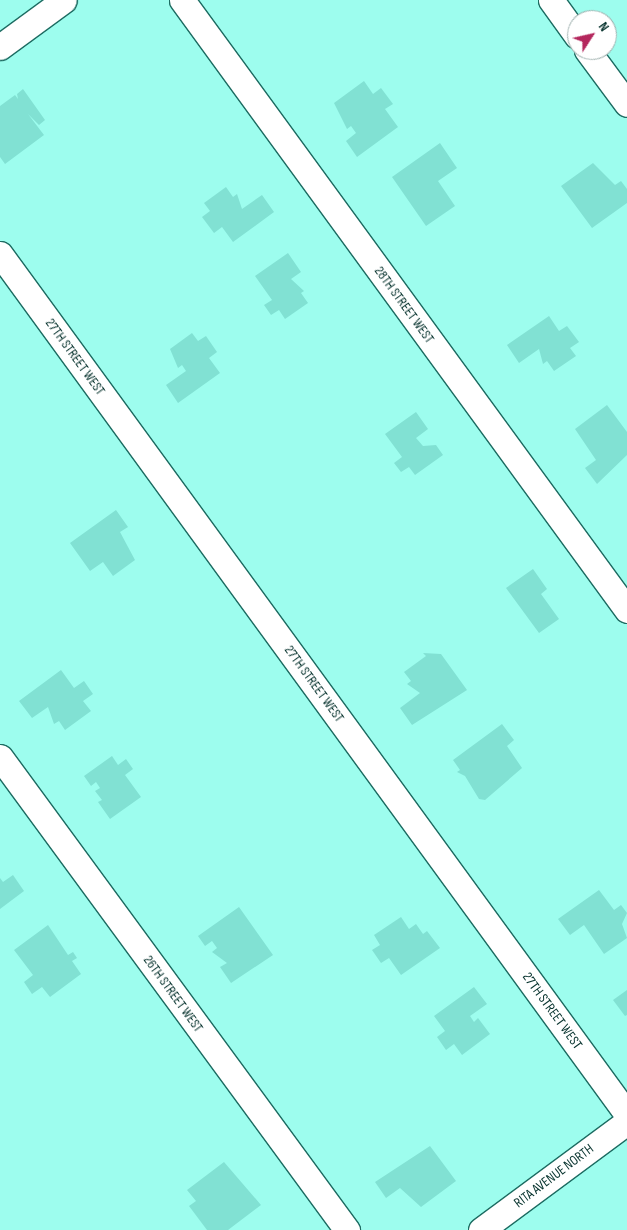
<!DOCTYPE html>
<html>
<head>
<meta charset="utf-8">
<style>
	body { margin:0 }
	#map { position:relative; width:627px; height:1230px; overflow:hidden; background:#9dfdee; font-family:"Sofia Sans Condensed",sans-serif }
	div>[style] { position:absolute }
	.building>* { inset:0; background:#81e1d3 }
	.roads { filter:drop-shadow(1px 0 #1d6c62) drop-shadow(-1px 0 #1d6c62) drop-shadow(0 1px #1d6c62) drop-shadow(0 -1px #1d6c62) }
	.minor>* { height:25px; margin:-12.5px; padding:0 12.5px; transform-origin:12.5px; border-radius:12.5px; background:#fff }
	span { translate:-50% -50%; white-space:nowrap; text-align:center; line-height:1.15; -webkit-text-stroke:4.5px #fff; paint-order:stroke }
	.street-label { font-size:14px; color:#06322d }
	.north { position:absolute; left:567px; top:10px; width:50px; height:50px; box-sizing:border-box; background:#fff; border:1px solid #9badab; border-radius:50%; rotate:55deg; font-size:14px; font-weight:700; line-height:20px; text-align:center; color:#06322d }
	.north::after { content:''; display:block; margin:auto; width:18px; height:22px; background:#b4275d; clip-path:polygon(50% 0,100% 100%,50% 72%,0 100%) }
</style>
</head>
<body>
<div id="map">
	<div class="building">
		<i style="clip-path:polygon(364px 81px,373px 94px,381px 88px,393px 104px,385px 109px,398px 127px,357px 157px,346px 141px,356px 133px,351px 126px,347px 129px,334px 103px)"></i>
		<i style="clip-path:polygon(23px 89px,45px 120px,39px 125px,28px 114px,44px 135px,5px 164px,0 157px,0 106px,15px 95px,18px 99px,17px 94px)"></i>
		<i style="clip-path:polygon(440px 143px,457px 168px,438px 181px,455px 206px,426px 226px,392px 177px)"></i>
		<i style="clip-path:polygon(593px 163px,615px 185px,621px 181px,627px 189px,627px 203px,592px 228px,561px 186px)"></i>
		<i style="clip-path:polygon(226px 187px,233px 197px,237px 194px,242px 209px,262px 195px,274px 212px,233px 242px,222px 227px,214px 233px,202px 217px,210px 211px,204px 203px)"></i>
		<i style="clip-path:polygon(288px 253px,301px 272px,291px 279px,304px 291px,301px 293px,308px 303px,285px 319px,279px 310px,271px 315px,264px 305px,272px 300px,255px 276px)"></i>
		<i style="clip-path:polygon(549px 316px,559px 331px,567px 326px,579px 342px,570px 348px,576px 356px,554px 371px,547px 361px,543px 364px,539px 349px,519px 363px,507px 345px)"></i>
		<i style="clip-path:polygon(192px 333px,198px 341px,206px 336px,217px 352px,209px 358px,220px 373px,178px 403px,166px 385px,186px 371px,182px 365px,178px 368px,170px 349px)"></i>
		<i style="clip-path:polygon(607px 405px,627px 432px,627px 455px,597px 484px,585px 468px,596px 460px,575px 429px)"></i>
		<i style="clip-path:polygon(416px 412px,428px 429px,416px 438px,423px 446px,436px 445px,443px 455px,415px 475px,409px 467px,401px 472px,394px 463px,402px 457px,385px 434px)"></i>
		<i style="clip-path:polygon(116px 510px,128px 527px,120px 532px,135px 560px,113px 576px,103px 562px,90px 571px,70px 543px)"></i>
		<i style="clip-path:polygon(533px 569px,547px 589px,541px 594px,559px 619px,539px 633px,506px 588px)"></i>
		<i style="clip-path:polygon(423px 653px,441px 654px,467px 690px,412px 725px,400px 708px,420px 693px,407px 684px,411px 681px,404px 672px,426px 656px)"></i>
		<i style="clip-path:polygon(61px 670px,74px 688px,84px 681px,93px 694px,83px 701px,91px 711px,65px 730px,59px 721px,54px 724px,48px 707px,32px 718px,19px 701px)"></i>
		<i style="clip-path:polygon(502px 724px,514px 740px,507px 746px,522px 768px,485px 800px,479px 799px,465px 776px,457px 772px,460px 770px,453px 760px)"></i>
		<i style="clip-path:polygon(112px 756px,118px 765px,126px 759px,133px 769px,125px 775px,141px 797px,110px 819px,98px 802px,102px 800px,95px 791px,100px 788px,96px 782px,91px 786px,84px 776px)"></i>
		<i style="clip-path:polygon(13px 875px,24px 891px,0 909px,0 878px,3px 882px)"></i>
		<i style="clip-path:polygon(599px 890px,614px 910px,621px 905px,627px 913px,622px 924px,627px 938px,604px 954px,584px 925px,570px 935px,558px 919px)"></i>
		<i style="clip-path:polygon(239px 907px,273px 955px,231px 983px,220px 967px,227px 963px,212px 952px,217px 948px,212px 941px,205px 946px,198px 936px)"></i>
		<i style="clip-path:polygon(401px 917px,409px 929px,416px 924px,423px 934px,427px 931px,440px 948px,401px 975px,389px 958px,381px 963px,372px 950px,380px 945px,374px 935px)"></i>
		<i style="clip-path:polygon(48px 925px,68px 955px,73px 952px,77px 958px,72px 961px,81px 974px,50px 997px,42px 987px,32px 994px,24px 982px,33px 975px,14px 950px)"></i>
		<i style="clip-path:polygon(474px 987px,487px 1004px,470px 1016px,474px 1022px,478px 1018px,490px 1034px,462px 1055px,454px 1044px,446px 1050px,437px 1037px,445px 1031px,434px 1016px)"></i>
		<i style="clip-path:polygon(627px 990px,627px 1015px,625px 1016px,613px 1000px)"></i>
		<i style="clip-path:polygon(430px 1146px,456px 1181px,421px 1207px,400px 1188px,386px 1198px,375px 1182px)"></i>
		<i style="clip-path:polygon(224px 1162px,261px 1205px,228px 1230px,207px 1230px,189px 1206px,196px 1201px,187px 1190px)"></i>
	</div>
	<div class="roads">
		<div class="minor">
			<i style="left:182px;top:0;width:755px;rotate:53.89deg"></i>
			<i style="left:551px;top:0;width:44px;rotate:54.2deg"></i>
			<i style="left:0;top:47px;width:79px;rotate:-36.3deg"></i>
			<i style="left:587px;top:50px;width:67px;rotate:53.5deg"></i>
			<i style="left:0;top:254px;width:1064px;rotate:53.91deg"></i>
			<i style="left:0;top:757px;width:587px;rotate:53.74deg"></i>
			<i style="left:481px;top:1230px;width:182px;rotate:-36.5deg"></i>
		</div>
	</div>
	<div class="street-label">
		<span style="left:404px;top:305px;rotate:54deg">28TH STREET WEST</span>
		<span style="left:75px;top:357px;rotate:54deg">27TH STREET WEST</span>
		<span style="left:314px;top:684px;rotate:54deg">27TH STREET WEST</span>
		<span style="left:173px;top:994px;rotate:54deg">26TH STREET WEST</span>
		<span style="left:552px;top:1011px;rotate:54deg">27TH STREET WEST</span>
		<span style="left:554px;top:1176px;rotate:-37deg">RITA AVENUE NORTH</span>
	</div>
	<div class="north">N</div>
</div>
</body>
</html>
